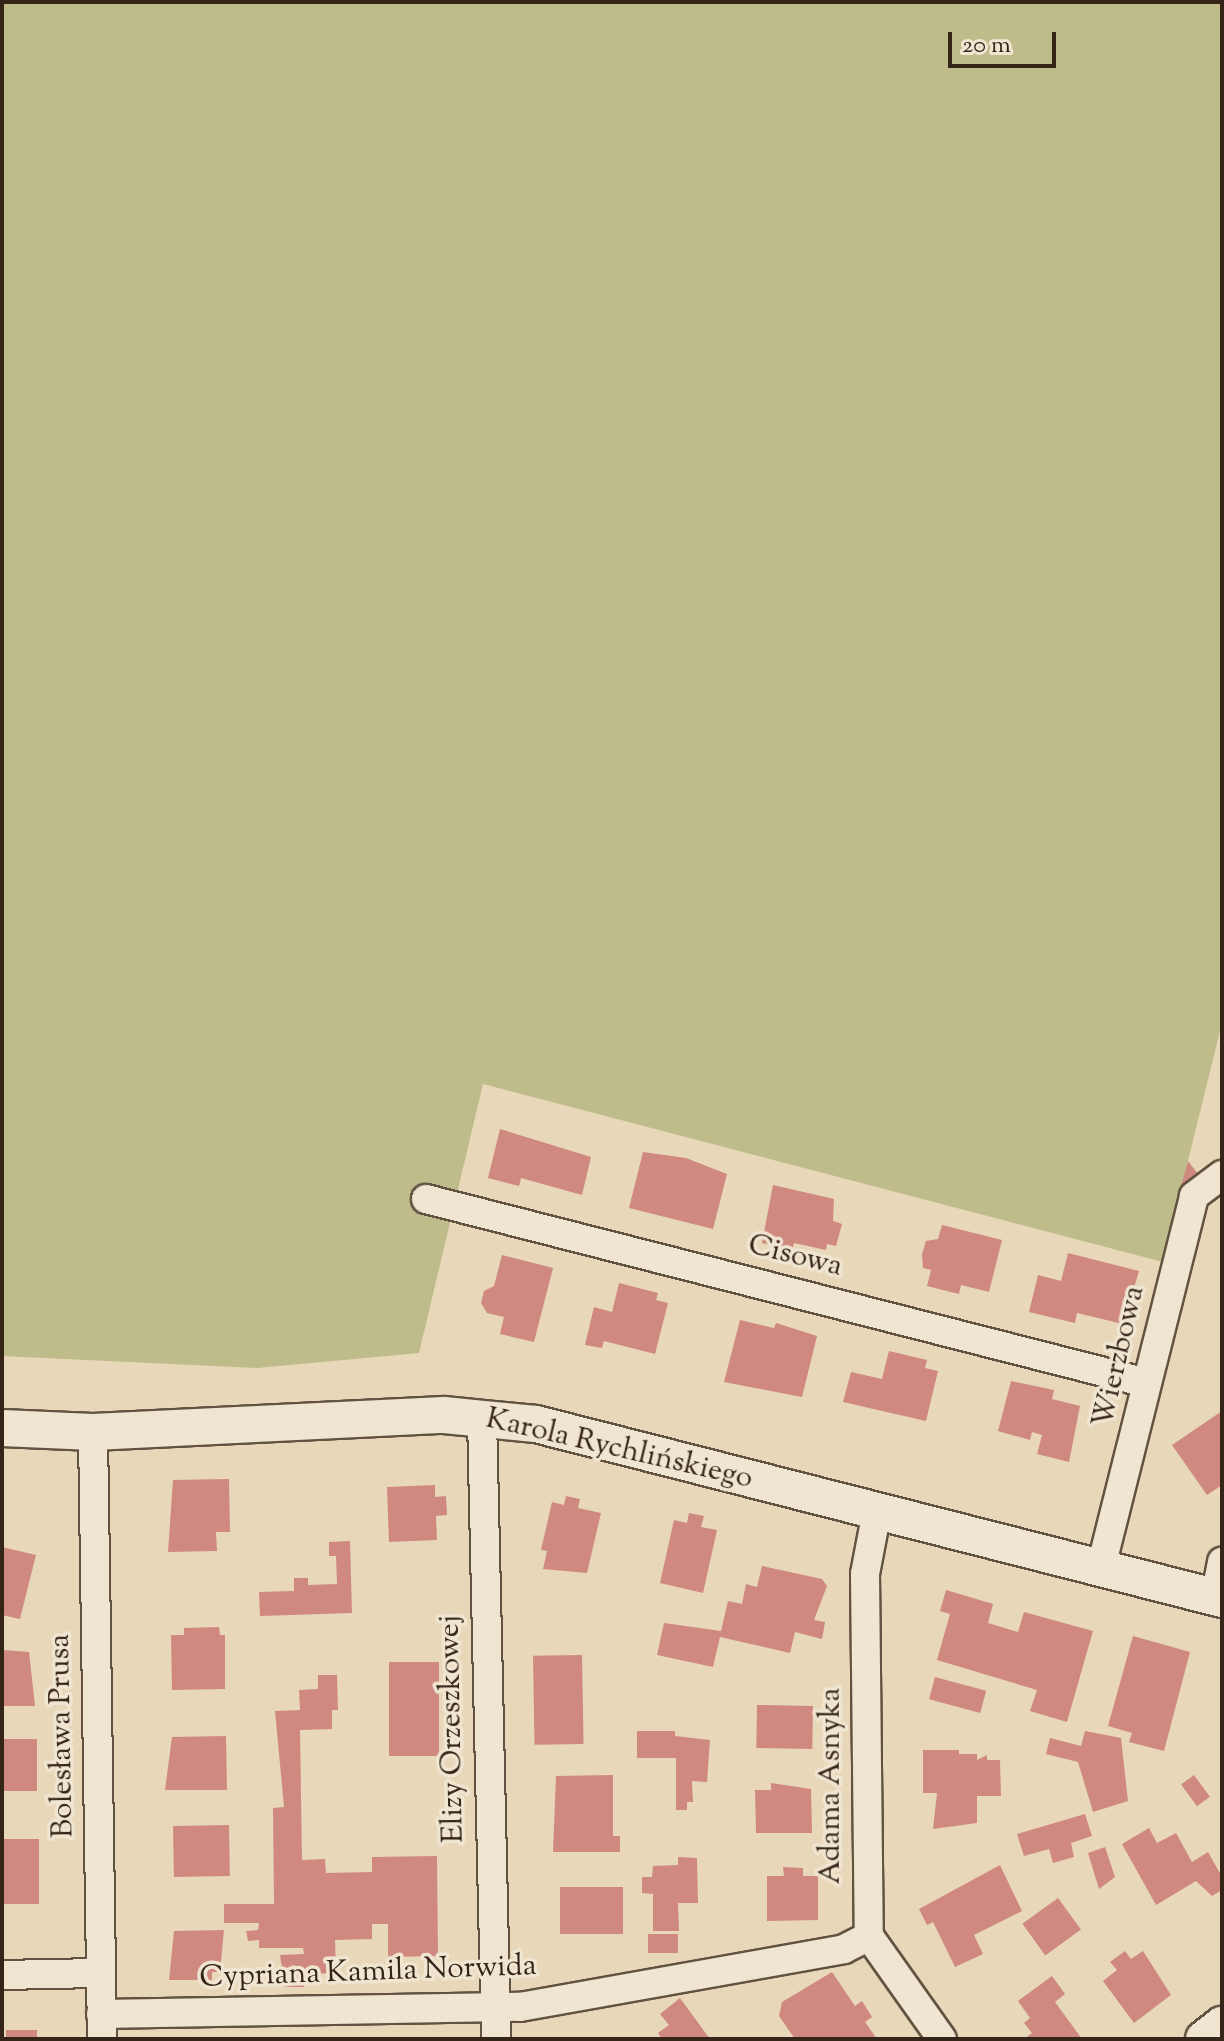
<!DOCTYPE html>
<html>
<head>
<meta charset="utf-8">
<style>
	body { margin:0 }
	#map { position:relative; width:1224px; height:2041px; overflow:hidden; background:#e8d7b8; font-family:"Sorts Mill Goudy",serif }
	div>[style] { position:absolute }
	.green>* { inset:0; background:#bebc8a }
	.building>* { inset:0; background:#cf8980; transform-origin:0 0 }
	.roads { filter:drop-shadow(2px 0 #625241) drop-shadow(-2px 0 #625241) drop-shadow(0 2px #625241) drop-shadow(0 -2px #625241) }
	.minor>* { height:28px; margin:-14px; padding:0 14px; transform-origin:14px; border-radius:14px; background:#f0e5d1 }
	.tertiary>* { height:36px; margin:-18px; padding:0 18px; transform-origin:18px; border-radius:18px; background:#f0e5d1 }
	span { translate:-50% -50%; white-space:nowrap; text-align:center; line-height:1.15; -webkit-text-stroke:7px #f0e5d1; paint-order:stroke }
	.street-label { font-size:30px; color:#352519 }
	.frame { position:absolute; inset:0; border:4px solid #352519; pointer-events:none }
	.scale { position:absolute; left:948px; top:32px; width:108px; height:36px; box-sizing:border-box; border:4px solid #352519; border-top:0; padding-left:10px; font-size:24px; line-height:28px; white-space:nowrap; color:#352519; -webkit-text-stroke:6px #f0e5d1; paint-order:stroke }
</style>
</head>
<body>
<div id="map">
	<div class="green">
		<i style="clip-path:polygon(2px 2px,1222px 2px,1222px 1023px,1163px 1262px,483px 1084px,419px 1353px,257px 1368px,2px 1356px)"></i>
	</div>
	<div class="building">
		<i style="clip-path:polygon(500px 1129px,591px 1157px,582px 1195px,521px 1178px,519px 1186px,488px 1178px)"></i>
		<i style="clip-path:polygon(643px 1152px,686px 1158px,727px 1174px,713px 1229px,629px 1208px)"></i>
		<i style="clip-path:polygon(1188px 1161px,1198px 1174px,1181px 1186px)"></i>
		<i style="clip-path:polygon(773px 1185px,834px 1199px,833px 1221px,842px 1224px,836px 1246px,827px 1244px,826px 1250px,794px 1243px,792px 1250px,762px 1243px)"></i>
		<i style="clip-path:polygon(942px 1225px,1002px 1240px,989px 1292px,961px 1285px,959px 1294px,927px 1286px,931px 1270px,923px 1268px,922px 1254px,926px 1241px,938px 1239px)"></i>
		<i style="clip-path:polygon(1068px 1253px,1139px 1271px,1123px 1324px,1077px 1313px,1075px 1323px,1029px 1312px,1038px 1275px,1061px 1281px)"></i>
		<i style="clip-path:polygon(502px 1255px,553px 1268px,534px 1342px,500px 1334px,504px 1317px,487px 1313px,481px 1303px,484px 1291px,494px 1286px)"></i>
		<i style="clip-path:polygon(619px 1283px,658px 1293px,656px 1300px,668px 1303px,655px 1354px,604px 1341px,602px 1348px,585px 1345px,594px 1307px,612px 1312px)"></i>
		<i style="clip-path:polygon(740px 1320px,774px 1328px,776px 1323px,817px 1336px,802px 1397px,724px 1382px)"></i>
		<i style="clip-path:polygon(889px 1351px,927px 1360px,925px 1368px,938px 1371px,926px 1421px,843px 1402px,851px 1372px,882px 1379px)"></i>
		<i style="clip-path:polygon(1011px 1381px,1054px 1390px,1052px 1399px,1080px 1406px,1069px 1462px,1037px 1454px,1042px 1435px,1032px 1432px,1030px 1440px,998px 1431px)"></i>
		<i style="clip-path:polygon(1222px 1411px,1222px 1485px,1207px 1495px,1172px 1445px)"></i>
		<i style="clip-path:polygon(229px 1479px,230px 1532px,216px 1532px,217px 1551px,168px 1552px,173px 1480px)"></i>
		<i style="clip-path:polygon(435px 1485px,435px 1497px,446px 1496px,447px 1515px,436px 1516px,437px 1540px,389px 1542px,387px 1487px)"></i>
		<i style="clip-path:polygon(566px 1496px,580px 1499px,578px 1508px,601px 1513px,587px 1573px,543px 1569px,547px 1551px,541px 1550px,552px 1502px,564px 1505px)"></i>
		<i style="clip-path:polygon(689px 1513px,704px 1516px,701px 1527px,717px 1530px,703px 1593px,660px 1583px,674px 1520px,687px 1523px)"></i>
		<i style="clip-path:polygon(350px 1541px,352px 1613px,260px 1616px,259px 1592px,294px 1591px,294px 1578px,308px 1578px,308px 1585px,337px 1584px,336px 1556px,329px 1556px,329px 1542px)"></i>
		<i style="clip-path:polygon(2px 1547px,36px 1555px,20px 1619px,2px 1615px)"></i>
		<i style="clip-path:polygon(762px 1566px,822px 1579px,827px 1586px,814px 1620px,825px 1622px,822px 1639px,795px 1632px,790px 1653px,720px 1637px,713px 1667px,657px 1655px,664px 1623px,721px 1631px,728px 1601px,742px 1604px,746px 1584px,757px 1587px)"></i>
		<i style="clip-path:polygon(946px 1590px,993px 1604px,988px 1623px,1018px 1632px,1024px 1612px,1093px 1631px,1067px 1722px,1030px 1711px,1037px 1690px,937px 1660px,950px 1614px,940px 1611px)"></i>
		<i style="clip-path:polygon(219px 1627px,220px 1635px,225px 1635px,225px 1689px,172px 1690px,171px 1635px,184px 1635px,184px 1628px)"></i>
		<i style="clip-path:polygon(1133px 1636px,1190px 1652px,1164px 1751px,1129px 1742px,1132px 1733px,1108px 1726px)"></i>
		<i style="clip-path:polygon(2px 1650px,29px 1652px,35px 1706px,2px 1706px)"></i>
		<i style="left:582px;top:1655px;width:89px;height:49px;rotate:89deg"></i>
		<i style="left:389px;top:1662px;width:50px;height:94px"></i>
		<i style="clip-path:polygon(318px 1675px,337px 1675px,338px 1710px,332px 1710px,332px 1729px,300px 1730px,302px 1860px,325px 1859px,326px 1873px,372px 1872px,372px 1857px,437px 1856px,438px 1956px,388px 1957px,388px 1924px,372px 1924px,372px 1939px,335px 1940px,336px 1973px,304px 1974px,304px 1987px,285px 1987px,280px 1955px,304px 1954px,303px 1948px,259px 1948px,259px 1940px,248px 1941px,246px 1931px,258px 1930px,259px 1923px,224px 1923px,224px 1904px,274px 1904px,273px 1808px,284px 1807px,275px 1711px,300px 1710px,299px 1690px,318px 1689px)"></i>
		<i style="left:935px;top:1677px;width:53px;height:23px;rotate:15deg"></i>
		<i style="left:757px;top:1705px;width:56px;height:43px;rotate:1deg"></i>
		<i style="clip-path:polygon(637px 1731px,675px 1731px,675px 1736px,710px 1740px,707px 1782px,692px 1781px,693px 1802px,687px 1802px,687px 1810px,676px 1810px,676px 1758px,637px 1758px)"></i>
		<i style="clip-path:polygon(1085px 1731px,1121px 1738px,1128px 1801px,1093px 1812px,1078px 1762px,1046px 1754px,1050px 1738px,1081px 1746px)"></i>
		<i style="clip-path:polygon(226px 1736px,227px 1790px,165px 1790px,172px 1737px)"></i>
		<i style="left:2px;top:1739px;width:35px;height:52px"></i>
		<i style="clip-path:polygon(923px 1750px,959px 1750px,959px 1754px,977px 1754px,977px 1760px,987px 1755px,987px 1760px,1000px 1760px,1001px 1796px,977px 1796px,977px 1823px,933px 1829px,937px 1793px,923px 1793px)"></i>
		<i style="clip-path:polygon(613px 1775px,613px 1836px,620px 1836px,620px 1852px,553px 1852px,556px 1776px)"></i>
		<i style="left:1194px;top:1775px;width:27px;height:16px;rotate:54deg"></i>
		<i style="clip-path:polygon(771px 1783px,811px 1789px,812px 1833px,756px 1833px,755px 1790px,771px 1790px)"></i>
		<i style="clip-path:polygon(1085px 1814px,1092px 1836px,1071px 1843px,1074px 1857px,1053px 1863px,1049px 1849px,1024px 1856px,1017px 1834px)"></i>
		<i style="left:229px;top:1825px;width:51px;height:56px;rotate:89deg"></i>
		<i style="clip-path:polygon(1149px 1828px,1157px 1843px,1176px 1833px,1192px 1862px,1208px 1852px,1222px 1877px,1222px 1890px,1212px 1896px,1196px 1881px,1156px 1905px,1122px 1844px)"></i>
		<i style="left:2px;top:1839px;width:37px;height:65px"></i>
		<i style="clip-path:polygon(1105px 1847px,1115px 1877px,1099px 1889px,1088px 1853px)"></i>
		<i style="clip-path:polygon(678px 1857px,697px 1858px,698px 1903px,678px 1903px,679px 1931px,653px 1931px,653px 1894px,642px 1893px,642px 1877px,652px 1877px,653px 1866px,678px 1865px)"></i>
		<i style="clip-path:polygon(1000px 1865px,1022px 1911px,974px 1935px,983px 1954px,955px 1967px,933px 1922px,927px 1925px,919px 1909px)"></i>
		<i style="clip-path:polygon(783px 1867px,803px 1868px,803px 1876px,818px 1876px,818px 1920px,767px 1921px,767px 1876px,784px 1876px)"></i>
		<i style="left:623px;top:1887px;width:47px;height:63px;rotate:90deg"></i>
		<i style="left:1058px;top:1898px;width:39px;height:44px;rotate:54deg"></i>
		<i style="clip-path:polygon(224px 1930px,220px 1972px,212px 1972px,212px 1980px,169px 1980px,174px 1931px)"></i>
		<i style="left:678px;top:1934px;width:19px;height:30px;rotate:90deg"></i>
		<i style="clip-path:polygon(1125px 1951px,1131px 1959px,1143px 1951px,1171px 1995px,1134px 2023px,1103px 1981px,1117px 1970px,1110px 1962px)"></i>
		<i style="clip-path:polygon(832px 1972px,855px 2006px,862px 2001px,872px 2017px,865px 2022px,877px 2039px,795px 2039px,779px 2016px,782px 2002px)"></i>
		<i style="clip-path:polygon(1052px 1976px,1065px 1994px,1055px 2002px,1082px 2039px,1024px 2039px,1032px 2033px,1024px 2023px,1030px 2018px,1018px 2001px)"></i>
		<i style="clip-path:polygon(680px 1998px,710px 2039px,662px 2039px,658px 2033px,669px 2025px,660px 2014px)"></i>
		<i style="left:6px;top:2030px;width:31px;height:10px"></i>
	</div>
	<div class="roads">
		<div class="minor">
			<i style="left:426px;top:1199px;width:744px;rotate:14.32deg"></i>
			<i style="left:482px;top:1417px;width:622px;rotate:88.71deg"></i>
			<i style="left:93px;top:1432px;width:607px;rotate:89.15deg"></i>
			<i style="left:877px;top:1511px;width:64px;rotate:100.8deg"></i>
			<i style="left:865px;top:1574px;width:362px;rotate:89.4deg"></i>
			<i style="left:869px;top:1936px;width:126px;rotate:54.7deg"></i>
			<i style="left:1101px;top:1567px;width:382px;rotate:-75.9deg"></i>
			<i style="left:1194px;top:1196px;width:35px;rotate:-37deg"></i>
			<i style="left:1215px;top:1598px;width:37px;rotate:-79deg"></i>
			<i style="left:2px;top:1975px;width:99px;rotate:-1.2deg"></i>
			<i style="left:101px;top:2014px;width:419px;rotate:-1deg"></i>
			<i style="left:520px;top:2007px;width:329px;rotate:-10.1deg"></i>
			<i style="left:844px;top:1949px;width:28px;rotate:-27deg"></i>
		</div>
		<div class="tertiary">
			<i style="left:2px;top:1428px;width:91px;rotate:2.5deg"></i>
			<i style="left:93px;top:1432px;width:351px;rotate:-2.8deg"></i>
			<i style="left:444px;top:1415px;width:92px;rotate:5.6deg"></i>
			<i style="left:536px;top:1424px;width:708px;rotate:14.31deg"></i>
			<i style="left:1204px;top:2039px;width:23px;rotate:-38deg"></i>
		</div>
	</div>
	<div class="street-label">
		<span style="left:795px;top:1257px;rotate:14deg">Cisowa</span>
		<span style="left:1120px;top:1357px;rotate:-77deg">Wierzbowa</span>
		<span style="left:619px;top:1450px;rotate:13deg">Karola Rychlińskiego</span>
		<span style="left:453px;top:1729px;rotate:-91deg">Elizy Orzeszkowej</span>
		<span style="left:63px;top:1736px;rotate:-91deg">Bolesława Prusa</span>
		<span style="left:832px;top:1786px;rotate:-90deg">Adama Asnyka</span>
		<span style="left:368px;top:1973px;rotate:-2deg">Cypriana Kamila Norwida</span>
	</div>
	<div class="frame"></div>
	<div class="scale">20 m</div>
</div>
</body>
</html>
